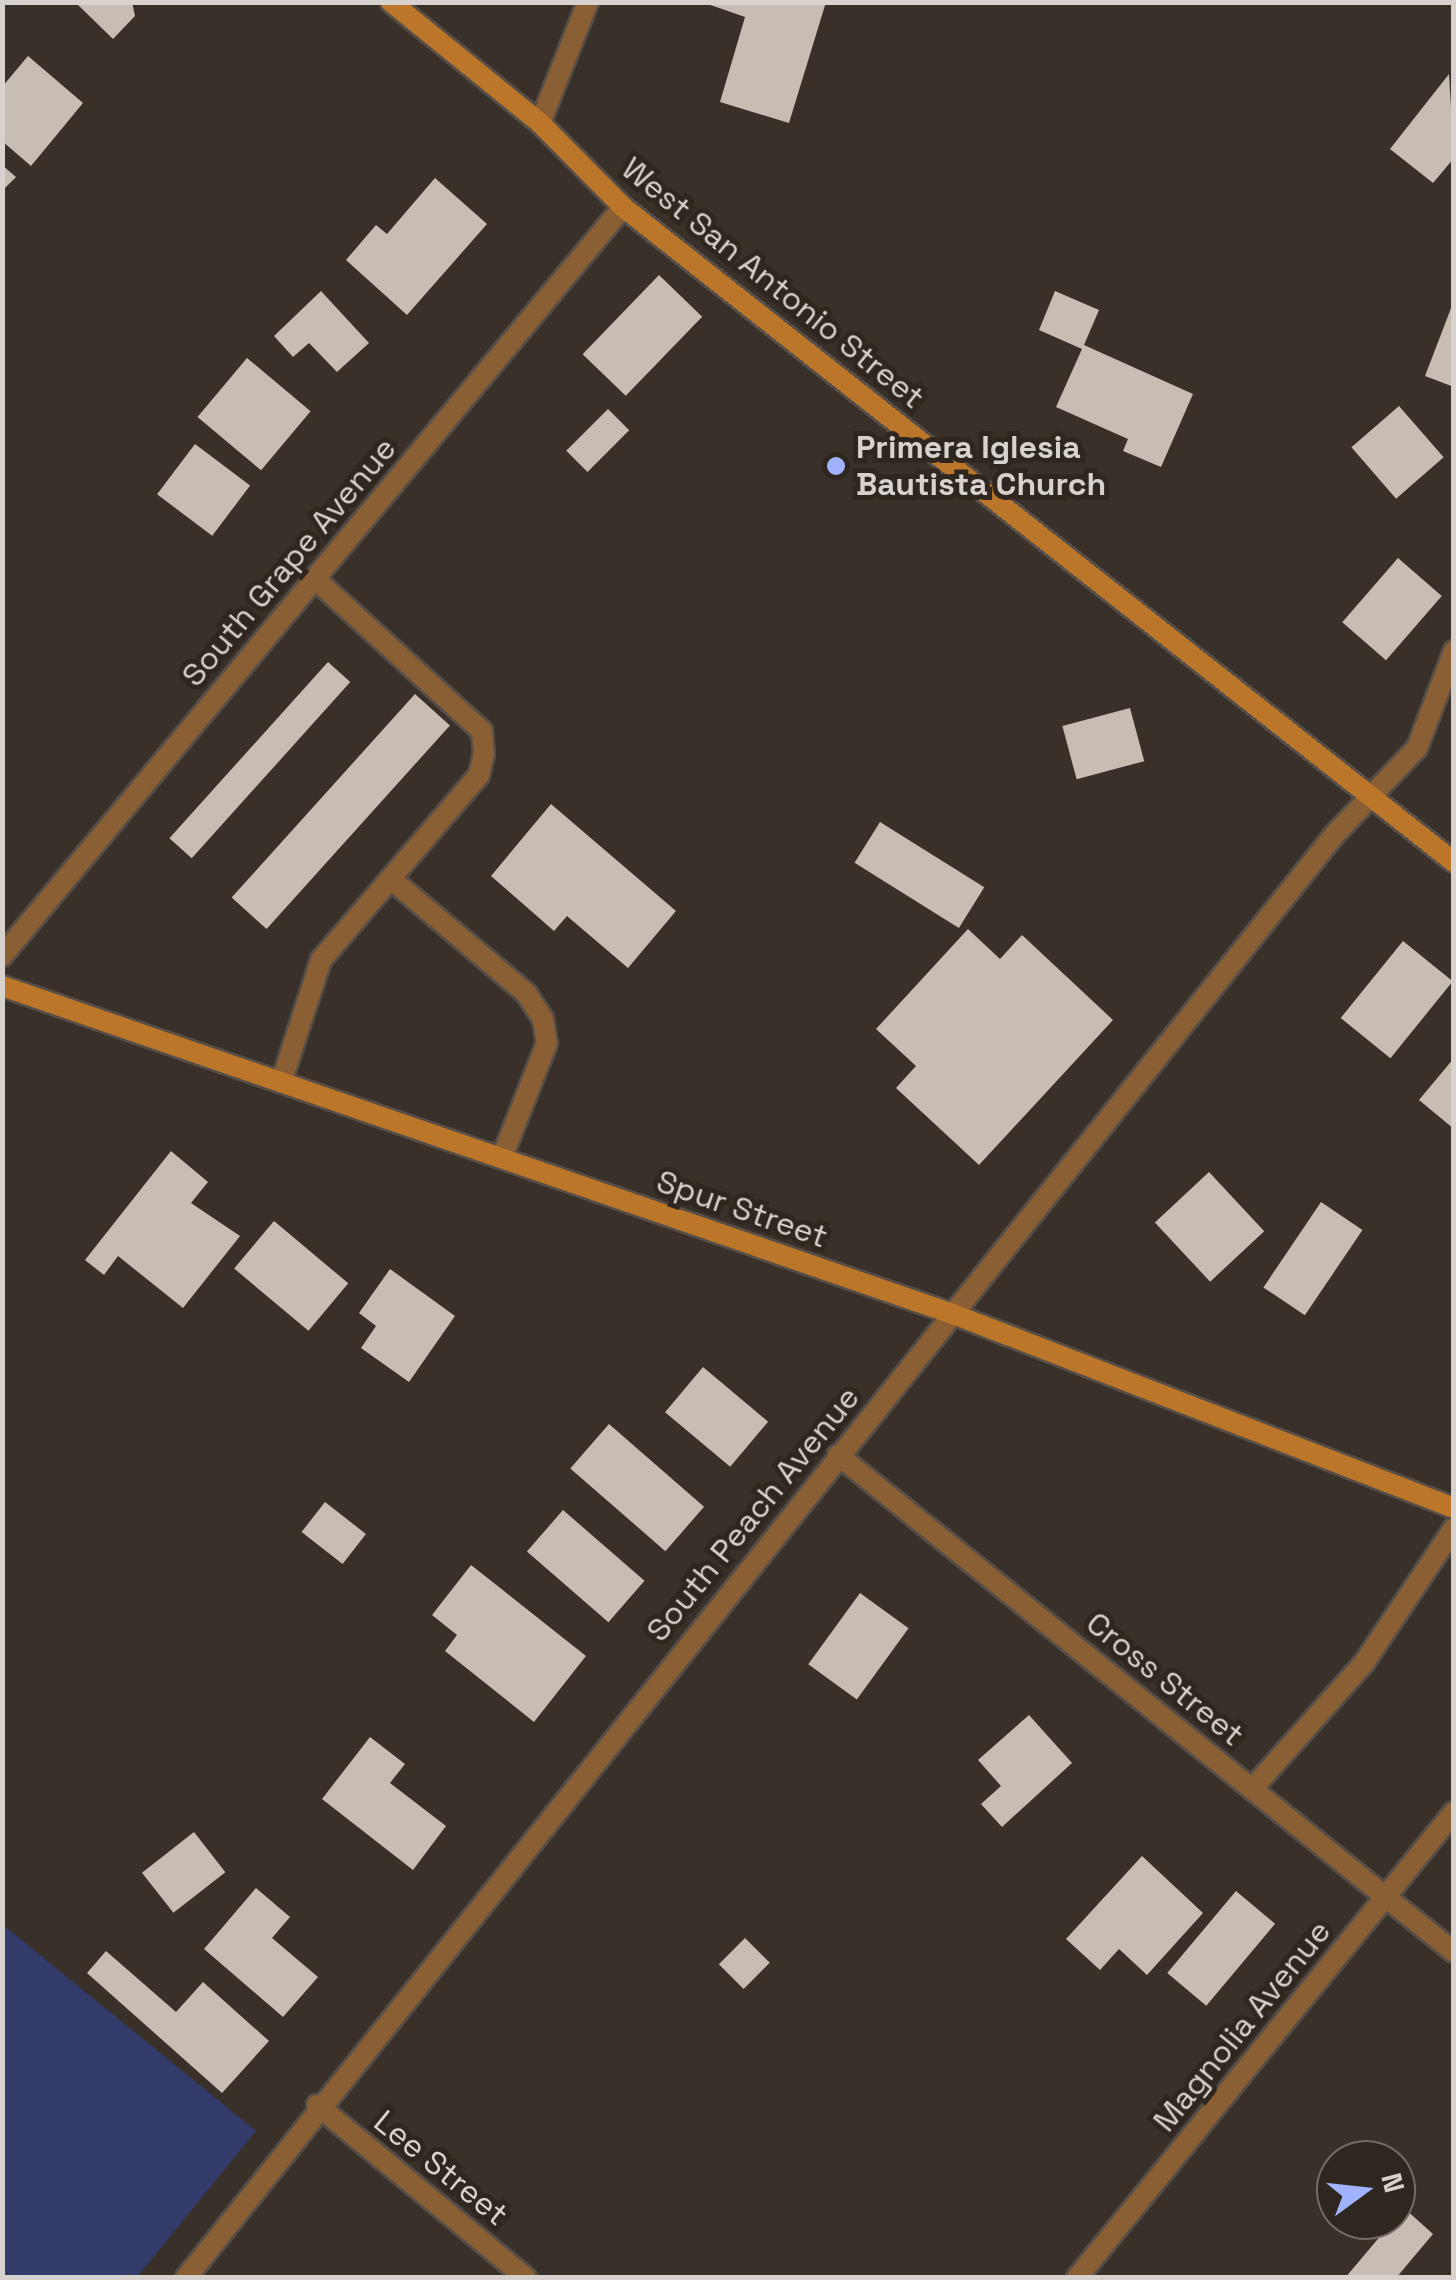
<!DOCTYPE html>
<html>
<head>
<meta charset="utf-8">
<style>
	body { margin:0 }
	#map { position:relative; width:1456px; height:2280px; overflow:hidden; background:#393129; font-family:"Space Grotesk",sans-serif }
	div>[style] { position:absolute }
	.green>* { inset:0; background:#323b6a }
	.building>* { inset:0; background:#c8bdb3; transform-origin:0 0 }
	.roads { filter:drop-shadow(2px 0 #564e47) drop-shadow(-2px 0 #564e47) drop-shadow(0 2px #564e47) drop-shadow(0 -2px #564e47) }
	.lane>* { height:20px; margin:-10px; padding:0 10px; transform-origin:10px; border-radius:10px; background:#8b5f34 }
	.street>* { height:20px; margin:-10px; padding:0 10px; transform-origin:10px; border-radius:10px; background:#8b5f34 }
	.secondary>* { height:20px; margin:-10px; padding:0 10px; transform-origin:10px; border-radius:10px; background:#bc7629 }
	.dots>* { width:28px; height:28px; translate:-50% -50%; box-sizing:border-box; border:5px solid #2f271f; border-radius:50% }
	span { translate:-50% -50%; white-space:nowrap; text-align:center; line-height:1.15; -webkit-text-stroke:10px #2f271f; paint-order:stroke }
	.street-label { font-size:32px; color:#d8d2ce }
	.poi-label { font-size:32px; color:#d8d2ce; font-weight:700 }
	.left { translate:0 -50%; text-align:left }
	.frame { position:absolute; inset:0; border:5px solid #d8d2ce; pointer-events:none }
	.north { position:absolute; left:1316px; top:2140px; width:100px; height:100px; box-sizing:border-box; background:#2f271f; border:2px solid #736b65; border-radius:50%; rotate:75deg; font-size:28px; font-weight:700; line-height:40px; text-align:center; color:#d8d2ce }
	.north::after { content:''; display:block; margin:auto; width:35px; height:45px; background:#a1b3fd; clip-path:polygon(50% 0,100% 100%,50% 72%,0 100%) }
</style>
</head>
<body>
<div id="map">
	<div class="green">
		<i style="clip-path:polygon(2px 1924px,256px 2131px,137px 2277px,3px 2277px)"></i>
	</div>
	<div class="building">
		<i style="clip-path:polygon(75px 2px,132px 2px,135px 16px,113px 39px)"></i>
		<i style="clip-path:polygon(702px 2px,826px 2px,789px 123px,720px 102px,745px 17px)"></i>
		<i style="clip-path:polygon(28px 56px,83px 103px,31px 166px,2px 141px,2px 87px)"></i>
		<i style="clip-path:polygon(1449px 74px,1454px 158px,1433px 183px,1390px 149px)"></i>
		<i style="clip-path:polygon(2px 165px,16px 177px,2px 191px)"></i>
		<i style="clip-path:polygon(435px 178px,487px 224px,407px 315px,346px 260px,376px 225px,387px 234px)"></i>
		<i style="left:659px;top:275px;width:60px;height:110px;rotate:44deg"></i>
		<i style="clip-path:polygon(321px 291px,369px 343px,337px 372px,309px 343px,293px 357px,274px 336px)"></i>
		<i style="clip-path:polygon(1055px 291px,1099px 310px,1084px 345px,1193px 394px,1161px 467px,1123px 451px,1128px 439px,1056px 407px,1082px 349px,1039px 330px)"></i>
		<i style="clip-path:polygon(1453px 303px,1454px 303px,1454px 387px,1425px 376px)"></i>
		<i style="left:247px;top:358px;width:83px;height:77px;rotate:40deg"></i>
		<i style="left:1399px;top:406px;width:68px;height:63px;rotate:49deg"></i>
		<i style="left:608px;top:409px;width:30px;height:59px;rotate:45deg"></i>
		<i style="left:195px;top:444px;width:69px;height:63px;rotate:37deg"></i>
		<i style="left:1398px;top:558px;width:58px;height:85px;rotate:41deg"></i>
		<i style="left:328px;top:662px;width:30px;height:237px;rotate:42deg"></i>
		<i style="left:415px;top:694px;width:47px;height:274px;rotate:42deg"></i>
		<i style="left:1130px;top:708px;width:55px;height:70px;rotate:75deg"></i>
		<i style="clip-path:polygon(551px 804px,676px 911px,628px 968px,567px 916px,554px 931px,491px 876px)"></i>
		<i style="left:880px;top:822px;width:123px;height:48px;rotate:32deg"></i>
		<i style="clip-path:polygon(968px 929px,1000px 959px,1022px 935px,1113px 1020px,979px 1165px,896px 1088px,916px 1066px,876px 1029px)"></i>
		<i style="left:1403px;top:941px;width:64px;height:99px;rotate:39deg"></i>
		<i style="clip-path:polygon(1454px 1058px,1454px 1129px,1419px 1100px)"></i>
		<i style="clip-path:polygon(171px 1151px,208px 1182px,191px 1203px,240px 1236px,183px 1308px,118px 1256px,104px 1275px,85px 1260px)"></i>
		<i style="left:1209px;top:1172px;width:81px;height:74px;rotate:47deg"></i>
		<i style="left:1321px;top:1202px;width:50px;height:103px;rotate:34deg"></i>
		<i style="left:274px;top:1221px;width:97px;height:62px;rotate:40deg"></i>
		<i style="clip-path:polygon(390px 1269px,455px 1316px,409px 1382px,361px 1348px,376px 1326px,359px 1313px)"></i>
		<i style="left:703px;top:1367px;width:85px;height:59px;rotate:40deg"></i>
		<i style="left:609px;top:1424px;width:126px;height:59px;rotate:41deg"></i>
		<i style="left:325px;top:1502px;width:52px;height:38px;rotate:38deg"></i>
		<i style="left:563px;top:1510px;width:108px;height:55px;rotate:41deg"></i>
		<i style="clip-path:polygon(471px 1565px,586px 1656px,534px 1722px,445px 1651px,457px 1635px,432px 1615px)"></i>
		<i style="left:860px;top:1593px;width:60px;height:88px;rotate:36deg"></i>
		<i style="clip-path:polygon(1029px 1715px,1072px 1763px,1002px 1827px,981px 1804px,1001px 1786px,978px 1760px)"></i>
		<i style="clip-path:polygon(370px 1737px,405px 1764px,390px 1783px,446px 1826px,413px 1870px,322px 1799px)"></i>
		<i style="left:194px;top:1832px;width:51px;height:66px;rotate:52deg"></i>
		<i style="clip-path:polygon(1142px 1856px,1203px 1913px,1147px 1975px,1119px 1949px,1100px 1970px,1066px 1939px)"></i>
		<i style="clip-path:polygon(256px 1888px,290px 1917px,272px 1938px,318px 1977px,283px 2017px,204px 1949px)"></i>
		<i style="left:1236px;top:1891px;width:51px;height:107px;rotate:40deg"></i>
		<i style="left:745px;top:1938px;width:35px;height:37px;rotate:45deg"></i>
		<i style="clip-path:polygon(106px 1951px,176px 2012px,203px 1982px,269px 2041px,222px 2093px,87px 1973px)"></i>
		<i style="clip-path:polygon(1404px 2208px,1433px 2234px,1396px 2278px,1345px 2278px)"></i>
	</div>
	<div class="roads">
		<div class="lane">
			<i style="left:391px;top:879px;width:177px;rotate:40.2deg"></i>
			<i style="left:526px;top:993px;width:31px;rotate:57deg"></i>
			<i style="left:543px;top:1019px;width:24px;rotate:81deg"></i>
			<i style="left:547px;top:1043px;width:123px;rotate:111.5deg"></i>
			<i style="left:282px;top:1080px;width:126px;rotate:-72deg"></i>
			<i style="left:321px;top:960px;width:243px;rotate:-49.5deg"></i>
			<i style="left:479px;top:775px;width:22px;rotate:-77deg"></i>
			<i style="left:484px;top:754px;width:23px;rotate:-95deg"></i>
			<i style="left:482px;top:731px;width:227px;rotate:-137.7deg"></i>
			<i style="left:1253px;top:1788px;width:167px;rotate:-48.4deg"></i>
			<i style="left:1364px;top:1663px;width:162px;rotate:-56.3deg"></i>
		</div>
		<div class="street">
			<i style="left:540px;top:123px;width:130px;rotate:-68.4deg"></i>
			<i style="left:2px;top:956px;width:973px;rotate:-50.34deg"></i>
			<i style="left:838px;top:1455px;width:791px;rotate:38.9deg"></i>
			<i style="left:317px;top:2105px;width:271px;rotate:39.6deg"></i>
			<i style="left:186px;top:2278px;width:1847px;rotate:-51.49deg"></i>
			<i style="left:1336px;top:833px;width:117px;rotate:-46.4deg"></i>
			<i style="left:1417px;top:748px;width:104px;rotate:-69.1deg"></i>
			<i style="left:1077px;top:2278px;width:599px;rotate:-51.03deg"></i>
		</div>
		<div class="secondary">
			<i style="left:391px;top:2px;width:192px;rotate:39.1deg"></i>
			<i style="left:540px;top:123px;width:118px;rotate:45.3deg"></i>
			<i style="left:623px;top:207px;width:1058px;rotate:38.25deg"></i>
			<i style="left:2px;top:986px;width:1006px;rotate:19.03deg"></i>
			<i style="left:953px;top:1314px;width:537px;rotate:21.17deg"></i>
		</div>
	</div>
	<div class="dots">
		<i style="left:836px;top:466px;background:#a1b3fd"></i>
	</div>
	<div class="street-label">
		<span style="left:773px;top:283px;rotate:39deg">West San Antonio Street</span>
		<span style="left:289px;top:562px;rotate:-50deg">South Grape Avenue</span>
		<span style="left:742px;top:1209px;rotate:19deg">Spur Street</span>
		<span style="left:753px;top:1514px;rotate:-51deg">South Peach Avenue</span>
		<span style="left:1165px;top:1679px;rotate:39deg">Cross Street</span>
		<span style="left:1242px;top:2026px;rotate:-51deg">Magnolia Avenue</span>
		<span style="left:441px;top:2168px;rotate:39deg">Lee Street</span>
	</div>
	<div class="poi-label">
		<span class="left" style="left:856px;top:466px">Primera Iglesia<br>Bautista Church</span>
	</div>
	<div class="frame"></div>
	<div class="north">N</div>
</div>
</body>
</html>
